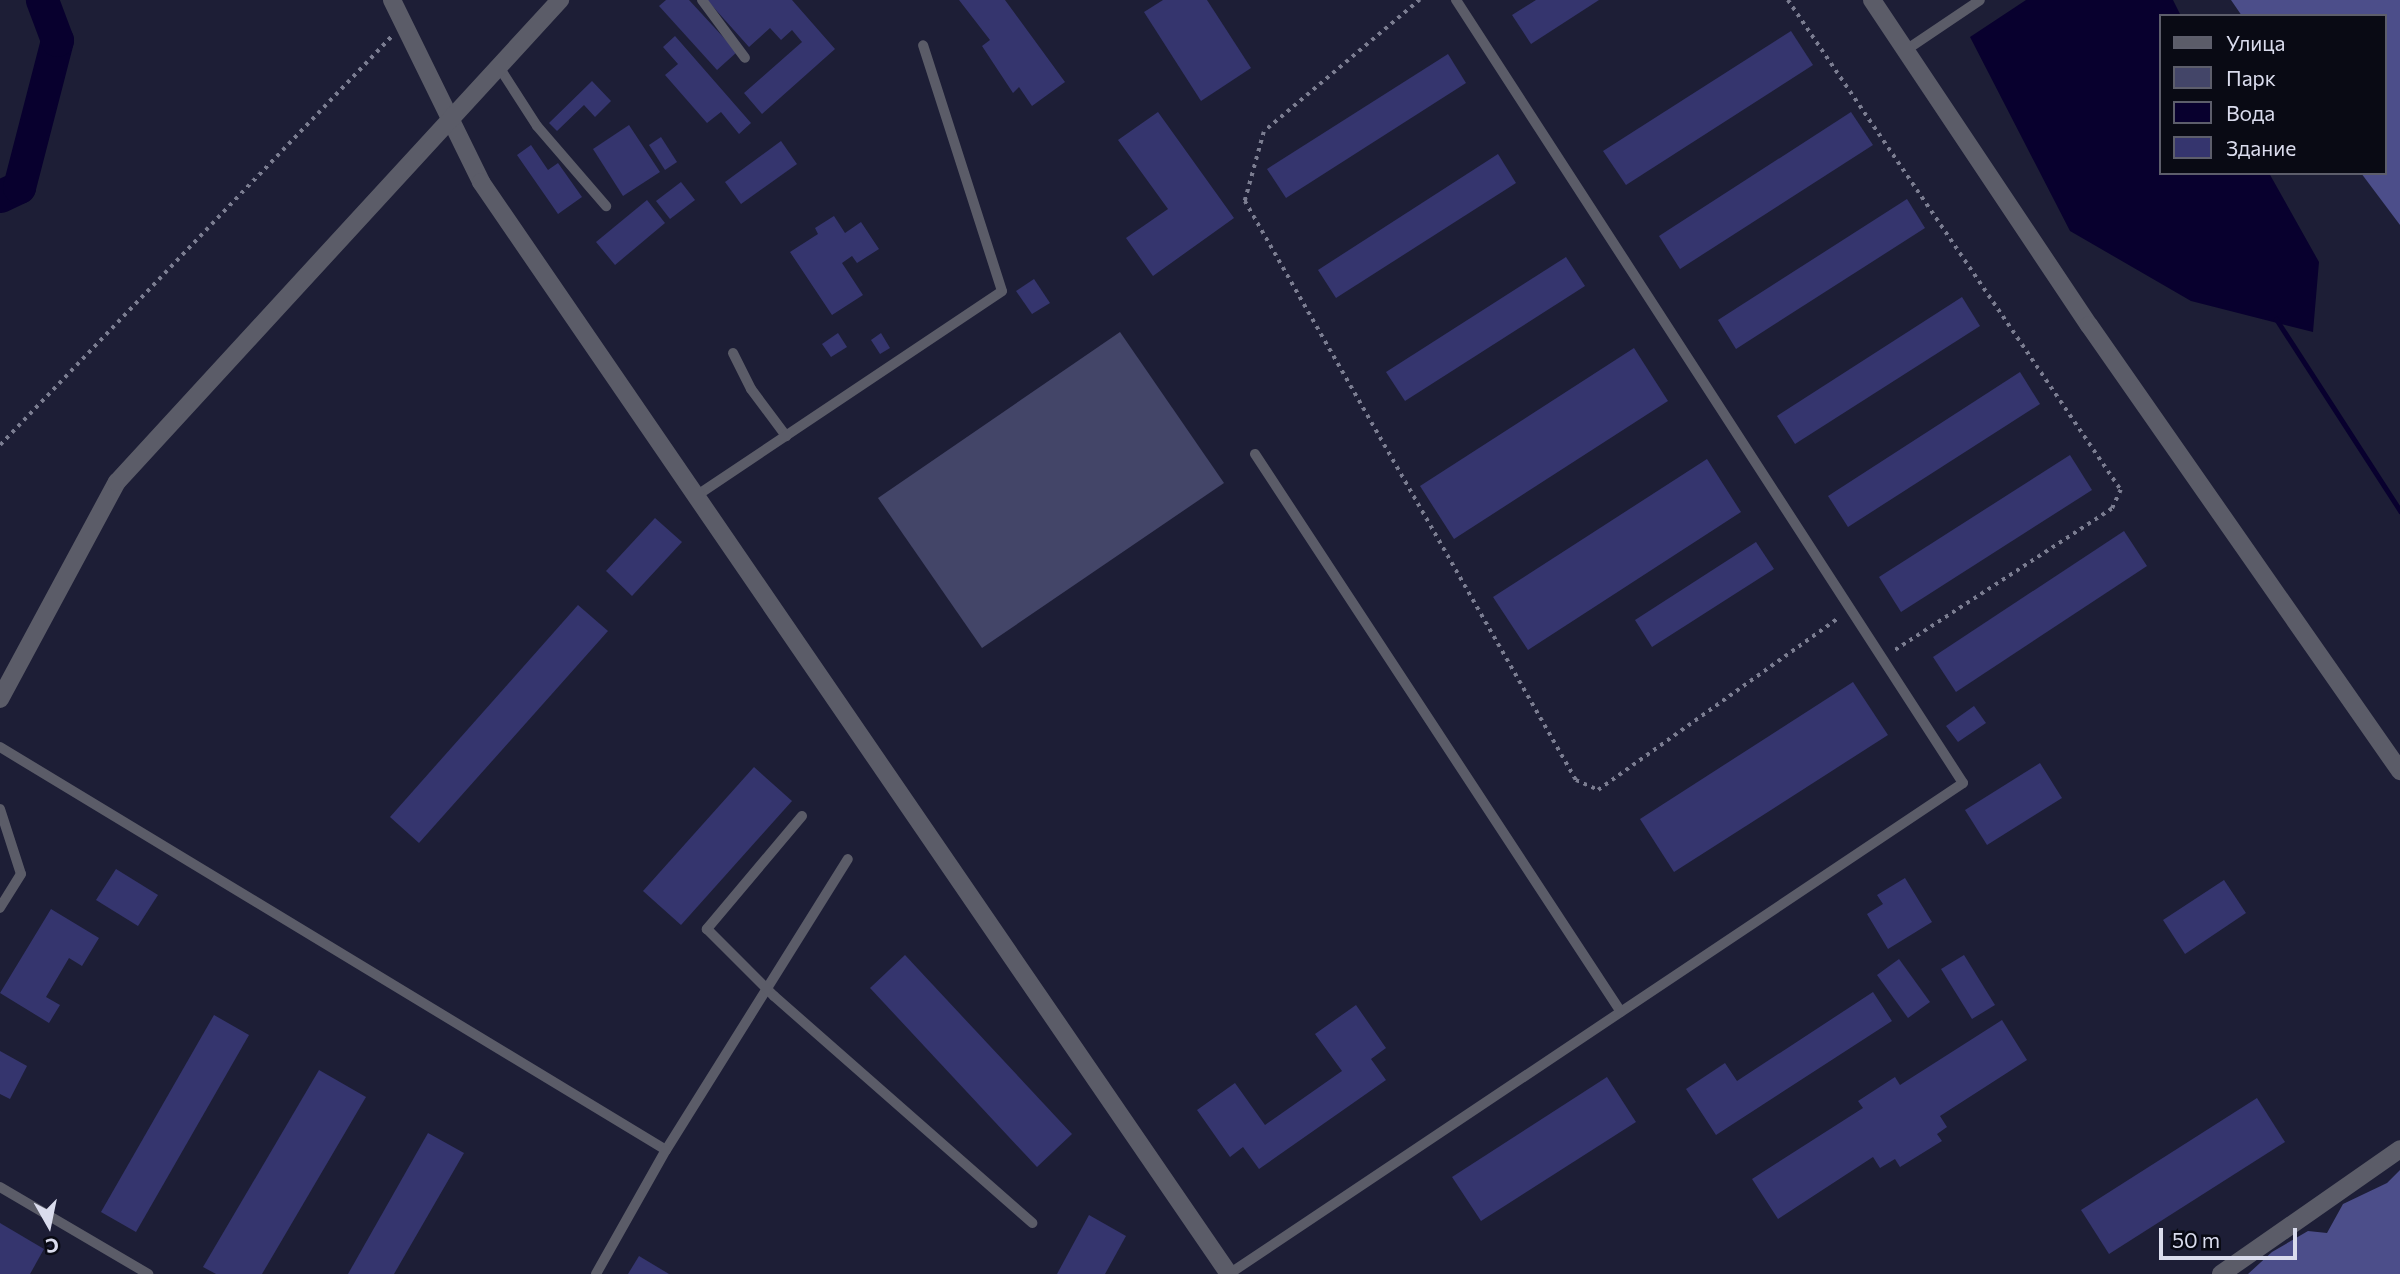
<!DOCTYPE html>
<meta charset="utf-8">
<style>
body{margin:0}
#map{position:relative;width:2400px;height:1274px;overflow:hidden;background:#1d1e36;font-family:Commissioner,sans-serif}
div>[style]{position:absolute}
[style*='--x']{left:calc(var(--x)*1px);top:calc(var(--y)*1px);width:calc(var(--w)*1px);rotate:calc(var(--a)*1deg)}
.green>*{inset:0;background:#434568}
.forest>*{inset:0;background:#4c4e8a}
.water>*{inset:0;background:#08002e}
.stream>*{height:5px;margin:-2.5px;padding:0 2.5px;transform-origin:2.5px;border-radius:2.5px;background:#08002e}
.river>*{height:33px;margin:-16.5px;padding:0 16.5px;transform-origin:16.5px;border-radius:16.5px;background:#08002e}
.building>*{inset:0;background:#35356e}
.path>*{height:3.5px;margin-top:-1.75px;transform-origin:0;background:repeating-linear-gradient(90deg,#7b7d91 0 3.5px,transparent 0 8.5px)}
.service>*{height:10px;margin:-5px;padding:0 5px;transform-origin:5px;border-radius:5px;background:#5b5c68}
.minor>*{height:18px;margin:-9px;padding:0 9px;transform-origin:9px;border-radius:9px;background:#5b5c68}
span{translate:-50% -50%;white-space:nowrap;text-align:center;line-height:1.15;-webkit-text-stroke:7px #090a14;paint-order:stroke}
.legend{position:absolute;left:2159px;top:14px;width:228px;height:161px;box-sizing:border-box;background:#090a14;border:2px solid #5d5e6b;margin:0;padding:9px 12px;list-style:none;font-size:21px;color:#dadced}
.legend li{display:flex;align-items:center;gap:14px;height:35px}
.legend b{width:35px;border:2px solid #5d5e6b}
.north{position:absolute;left:14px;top:1190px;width:70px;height:70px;-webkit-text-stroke:5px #090a14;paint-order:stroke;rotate:171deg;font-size:19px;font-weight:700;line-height:28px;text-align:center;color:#dadced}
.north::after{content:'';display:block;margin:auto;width:24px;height:32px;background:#dadced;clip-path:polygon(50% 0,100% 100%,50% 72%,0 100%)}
.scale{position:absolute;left:2159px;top:1228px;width:138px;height:32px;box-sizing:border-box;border:4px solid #dadced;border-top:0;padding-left:9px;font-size:21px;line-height:24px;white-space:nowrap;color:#dadced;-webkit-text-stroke:5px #090a14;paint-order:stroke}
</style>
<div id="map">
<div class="green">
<div style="clip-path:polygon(1120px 332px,1224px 483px,982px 648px,878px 498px)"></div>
</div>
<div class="forest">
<div style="clip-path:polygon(2231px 0,2400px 0,2400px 225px,2361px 173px,2384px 173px,2384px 16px,2242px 16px)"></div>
<div style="clip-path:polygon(2400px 1170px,2400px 1274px,2248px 1274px,2272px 1252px,2308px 1231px,2327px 1233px,2343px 1204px,2387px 1183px)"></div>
</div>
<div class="water">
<div style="clip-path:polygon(2026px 0,2173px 0,2181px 16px,2160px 16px,2160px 173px,2269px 173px,2319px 262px,2313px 332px,2191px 301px,2070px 231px,1970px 37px)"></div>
</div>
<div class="stream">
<div style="--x:2276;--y:319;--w:229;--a:57.1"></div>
</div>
<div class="river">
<div style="--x:0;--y:196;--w:21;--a:-25"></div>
<div style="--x:19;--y:187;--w:152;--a:-75.5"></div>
<div style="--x:57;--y:40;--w:43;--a:-110.6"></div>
</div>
<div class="building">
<div style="clip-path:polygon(666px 0,689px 0,737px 52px,717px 70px,659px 6px)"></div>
<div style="clip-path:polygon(707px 0,792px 0,835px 49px,762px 114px,744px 93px,802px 42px,792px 30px,781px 40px,770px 28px,749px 47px)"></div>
<div style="clip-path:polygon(959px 0,1005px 0,1065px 82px,1032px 106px,1019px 87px,1013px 93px,982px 46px,990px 40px)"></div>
<div style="clip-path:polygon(1163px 0,1207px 0,1251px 68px,1201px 101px,1144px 12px)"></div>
<div style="clip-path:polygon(1536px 0,1599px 0,1531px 44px,1512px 15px)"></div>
<div style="clip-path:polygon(1791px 31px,1813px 65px,1626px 185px,1603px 151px)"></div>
<div style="clip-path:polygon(675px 36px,751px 123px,739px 134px,721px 112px,707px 123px,665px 75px,678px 64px,663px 47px)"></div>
<div style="clip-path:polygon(1448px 54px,1466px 83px,1286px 198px,1267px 169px)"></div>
<div style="clip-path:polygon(592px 81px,611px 101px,595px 117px,584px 105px,557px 131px,549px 123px)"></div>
<div style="clip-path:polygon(1158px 112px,1234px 218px,1153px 276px,1126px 238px,1168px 209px,1118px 140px)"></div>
<div style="clip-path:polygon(1851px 112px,1873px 145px,1680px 269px,1659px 236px)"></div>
<div style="clip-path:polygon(629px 125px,660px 172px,623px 196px,593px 149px)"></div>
<div style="clip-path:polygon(661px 137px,677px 162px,665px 170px,649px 145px)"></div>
<div style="clip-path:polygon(781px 141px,797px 164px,741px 204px,725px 182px)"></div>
<div style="clip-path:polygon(531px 145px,548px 170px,558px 163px,582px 197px,558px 214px,517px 155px)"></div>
<div style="clip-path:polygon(1498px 154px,1516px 183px,1336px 298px,1318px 270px)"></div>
<div style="clip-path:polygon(681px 182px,695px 200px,670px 219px,656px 201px)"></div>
<div style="clip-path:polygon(1907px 199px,1925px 228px,1736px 349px,1718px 320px)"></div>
<div style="clip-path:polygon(647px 200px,665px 223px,615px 265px,596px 242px)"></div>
<div style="clip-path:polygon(834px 216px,845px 233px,861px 222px,879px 249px,857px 263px,852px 256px,842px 263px,863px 295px,832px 315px,790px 252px,818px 234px,815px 228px)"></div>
<div style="clip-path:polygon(1566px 257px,1585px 286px,1405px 401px,1386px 372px)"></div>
<div style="clip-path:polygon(1034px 279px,1050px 303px,1032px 314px,1016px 291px)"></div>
<div style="clip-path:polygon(1962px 297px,1980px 326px,1795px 444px,1777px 416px)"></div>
<div style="clip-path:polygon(838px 333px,847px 347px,831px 357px,822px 344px)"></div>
<div style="clip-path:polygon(881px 333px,890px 348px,880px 354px,871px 340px)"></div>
<div style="clip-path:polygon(1634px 348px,1668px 401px,1454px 539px,1420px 486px)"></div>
<div style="clip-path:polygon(2020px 372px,2040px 404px,1848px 527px,1828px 496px)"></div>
<div style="clip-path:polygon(2070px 455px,2092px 490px,1901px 612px,1879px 577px)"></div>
<div style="clip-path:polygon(1707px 459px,1741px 512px,1528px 650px,1493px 597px)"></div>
<div style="clip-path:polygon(655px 518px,682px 542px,632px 596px,606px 571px)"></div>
<div style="clip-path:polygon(2124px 531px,2147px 566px,1956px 692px,1933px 657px)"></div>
<div style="clip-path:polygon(1756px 542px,1774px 569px,1652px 647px,1635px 620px)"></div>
<div style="clip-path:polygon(578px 605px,608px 631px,419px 843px,390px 817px)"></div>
<div style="clip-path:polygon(1853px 682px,1888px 735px,1674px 872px,1640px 819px)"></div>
<div style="clip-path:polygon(1974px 706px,1986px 723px,1958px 742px,1946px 726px)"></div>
<div style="clip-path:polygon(2040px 763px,2062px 798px,1987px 845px,1965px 810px)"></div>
<div style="clip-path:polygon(754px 767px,792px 801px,681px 925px,643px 891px)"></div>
<div style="clip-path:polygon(116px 869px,158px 895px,138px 926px,96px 900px)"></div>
<div style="clip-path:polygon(1905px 878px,1932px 922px,1888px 949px,1867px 914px,1883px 904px,1877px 895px)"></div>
<div style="clip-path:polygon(2224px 880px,2246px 913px,2185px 954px,2163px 920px)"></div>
<div style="clip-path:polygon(51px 909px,99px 938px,82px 966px,69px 958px,46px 997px,60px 1005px,49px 1023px,0 993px)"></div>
<div style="clip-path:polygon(905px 955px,1072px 1134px,1037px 1167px,870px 988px)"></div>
<div style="clip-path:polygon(1964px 955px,1995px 1005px,1972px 1019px,1941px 969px)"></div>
<div style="clip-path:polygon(1899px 959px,1930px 1002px,1908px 1018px,1877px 975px)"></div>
<div style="clip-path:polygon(1873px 992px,1892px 1021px,1716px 1135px,1686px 1089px,1725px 1063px,1737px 1081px)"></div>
<div style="clip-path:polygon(1356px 1005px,1386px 1048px,1371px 1059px,1386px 1080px,1259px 1169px,1243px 1147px,1230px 1157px,1197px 1110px,1235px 1083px,1265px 1125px,1342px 1071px,1315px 1034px)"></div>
<div style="clip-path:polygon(214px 1015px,249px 1035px,136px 1232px,101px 1212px)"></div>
<div style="clip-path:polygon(2002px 1020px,2027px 1060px,1940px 1116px,1947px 1127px,1937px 1134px,1942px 1141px,1900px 1167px,1895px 1159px,1880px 1168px,1873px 1157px,1778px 1219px,1752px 1179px,1863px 1108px,1858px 1101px,1895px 1077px,1900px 1085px)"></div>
<div style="clip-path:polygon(0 1051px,27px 1066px,10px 1099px,0 1094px)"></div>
<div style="clip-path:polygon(319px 1070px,366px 1097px,262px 1274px,216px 1274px,203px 1267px)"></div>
<div style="clip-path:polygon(1607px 1077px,1636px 1122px,1481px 1221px,1452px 1177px)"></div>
<div style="clip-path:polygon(2257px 1098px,2285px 1142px,2109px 1254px,2081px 1210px)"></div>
<div style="clip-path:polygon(428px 1133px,464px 1153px,394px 1274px,348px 1274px)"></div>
<div style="clip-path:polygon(1089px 1215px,1126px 1236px,1105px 1274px,1057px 1274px)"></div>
<div style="clip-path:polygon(0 1223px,44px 1249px,30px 1274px,0 1274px)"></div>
<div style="clip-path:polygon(639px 1256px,669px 1274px,628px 1274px)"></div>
</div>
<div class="path">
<div style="--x:1420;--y:0;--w:204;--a:139.8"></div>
<div style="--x:1264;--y:132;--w:72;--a:105.4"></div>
<div style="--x:1245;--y:201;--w:667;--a:60.24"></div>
<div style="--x:1576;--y:780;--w:24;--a:24"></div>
<div style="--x:1598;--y:790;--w:297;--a:-35.6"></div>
<div style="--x:1788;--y:0;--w:592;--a:55.8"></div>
<div style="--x:2121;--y:490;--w:21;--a:115"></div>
<div style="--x:2112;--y:509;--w:262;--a:146.9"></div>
<div style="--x:0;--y:445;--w:565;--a:-46.22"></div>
</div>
<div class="service">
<div style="--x:702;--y:0;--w:72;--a:53.4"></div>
<div style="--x:1906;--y:50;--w:89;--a:-34"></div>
<div style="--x:499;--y:67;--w:70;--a:57.2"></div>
<div style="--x:537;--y:126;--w:106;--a:49.2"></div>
<div style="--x:733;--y:353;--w:40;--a:63.4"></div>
<div style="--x:751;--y:389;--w:59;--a:53.3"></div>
<div style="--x:1255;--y:454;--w:667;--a:56.74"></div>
<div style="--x:696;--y:496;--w:368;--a:-33.8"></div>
<div style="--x:1002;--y:291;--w:258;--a:-107.8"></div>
<div style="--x:0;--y:747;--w:778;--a:31.18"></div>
<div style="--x:666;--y:1150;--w:343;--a:-58"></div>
<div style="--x:0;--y:809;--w:68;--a:72.1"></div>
<div style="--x:21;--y:874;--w:40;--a:122"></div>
<div style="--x:802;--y:816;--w:148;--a:130.1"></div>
<div style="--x:707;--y:929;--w:95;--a:45"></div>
<div style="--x:774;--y:996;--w:344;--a:41.3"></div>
<div style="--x:0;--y:1187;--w:172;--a:30.4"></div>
<div style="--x:596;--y:1274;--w:142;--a:-60.6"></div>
<div style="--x:1229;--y:1274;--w:883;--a:-33.78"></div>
<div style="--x:1963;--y:783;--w:933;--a:-122.92"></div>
</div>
<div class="minor">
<div style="--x:392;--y:0;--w:203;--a:63.9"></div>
<div style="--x:481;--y:182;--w:1324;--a:55.59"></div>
<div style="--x:1872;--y:0;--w:391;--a:56.3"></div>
<div style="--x:2089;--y:325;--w:544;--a:55.11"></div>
<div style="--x:0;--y:699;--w:247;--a:-61.7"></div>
<div style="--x:117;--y:482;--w:655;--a:-47.41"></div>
<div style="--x:2221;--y:1274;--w:218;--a:-34.9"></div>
</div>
<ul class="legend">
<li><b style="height:9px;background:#5b5c68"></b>Улица</li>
<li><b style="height:19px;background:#434568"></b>Парк</li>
<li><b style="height:19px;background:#08002e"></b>Вода</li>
<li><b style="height:19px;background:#35356e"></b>Здание</li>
</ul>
<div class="north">С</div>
<div class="scale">50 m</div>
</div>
